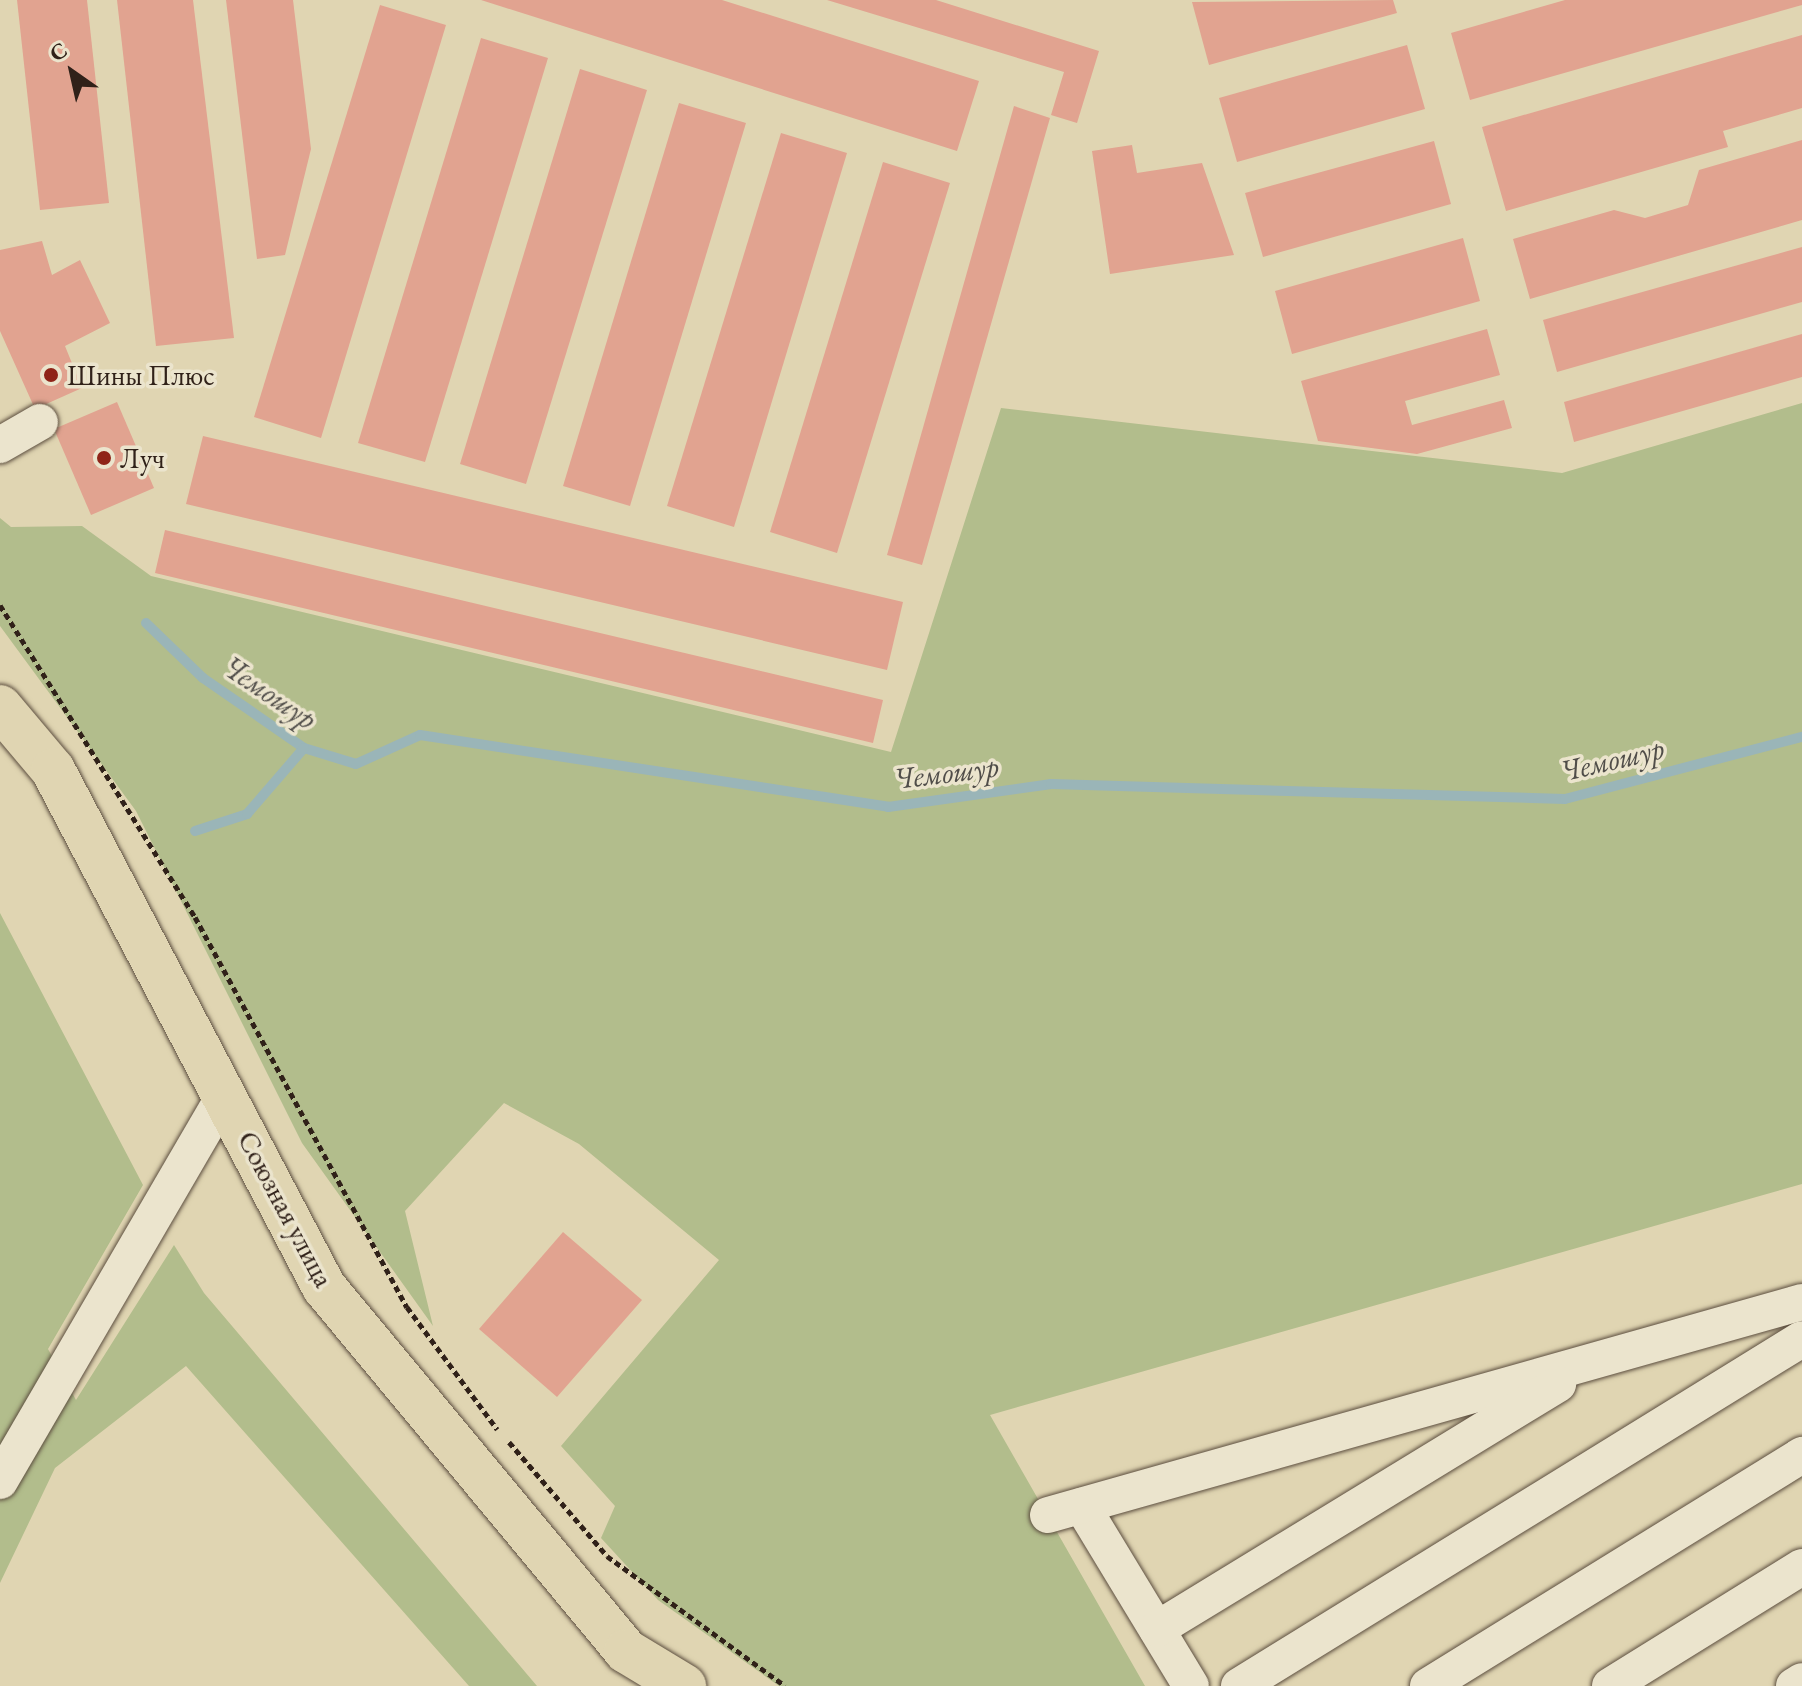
<!DOCTYPE html>
<meta charset="utf-8">
<style>
body{margin:0}
#map{position:relative;width:1802px;height:1686px;overflow:hidden;background:#e0d5b2;font-family:"EB Garamond",serif}
div>[style]{position:absolute}
[style*='--x']{left:calc(var(--x)*1px);top:calc(var(--y)*1px);width:calc(var(--w)*1px);rotate:calc(var(--a)*1deg)}
.green>*{inset:0;background:#b2bd8c}
.stream>*{height:10px;margin:-5px;padding:0 5px;transform-origin:5px;border-radius:5px;background:#9ab5b8}
.building>*{inset:0;background:#e1a390}
.path>*{height:5px;margin-top:-2.5px;transform-origin:0;background:repeating-linear-gradient(90deg,#302119 0 6px,transparent 0 10px)}
.roads{filter:drop-shadow(0 0 2px #5c4e3f) drop-shadow(0 0 2px #5c4e3f)}
.minor>*{height:36px;margin:-18px;padding:0 18px;transform-origin:18px;border-radius:18px;background:#ebe4cd}
.major>*{height:44px;margin:-22px;padding:0 22px;transform-origin:22px;border-radius:22px;background:#e0d5b2}
.dots>*{width:22px;height:22px;translate:-50% -50%;box-sizing:border-box;border:4px solid #ebe4cd;border-radius:50%}
span{translate:-50% -50%;white-space:nowrap;text-align:center;line-height:1.15;-webkit-text-stroke:7px #ebe4cd;paint-order:stroke}
.poi-label{font-size:28px;color:#302119}
.left{translate:0 -50%;text-align:left}
.street-label{font-size:28px;color:#302119}
.water-label{font-size:30px;color:#504d49;font-style:italic}
.north{position:absolute;left:32px;top:32px;width:80px;height:80px;-webkit-text-stroke:6px #ebe4cd;paint-order:stroke;rotate:326deg;font-size:22px;font-weight:700;line-height:32px;text-align:center;color:#302119}
.north::after{content:'';display:block;margin:auto;width:28px;height:36px;background:#302119;clip-path:polygon(50% 0,100% 100%,50% 72%,0 100%)}
</style>
<div id="map">
<div class="green">
<div style="clip-path:polygon(1802px 403px,1802px 1184px,990px 1415px,1145px 1686px,779px 1686px,658px 1600px,601px 1538px,615px 1506px,561px 1446px,719px 1260px,579px 1144px,504px 1103px,405px 1211px,433px 1326px,302px 1143px,136px 811px,0 626px,0 518px,11px 527px,82px 526px,151px 576px,891px 752px,1001px 408px,1562px 473px)"></div>
<div style="clip-path:polygon(0 913px,143px 1185px,48px 1349px,76px 1400px,174px 1245px,204px 1293px,537px 1686px,469px 1686px,186px 1366px,55px 1468px,0 1583px)"></div>
</div>
<div class="stream">
<div style="--x:146;--y:623;--w:79;--a:44"></div>
<div style="--x:203;--y:678;--w:123;--a:34.7"></div>
<div style="--x:304;--y:748;--w:54;--a:17.1"></div>
<div style="--x:356;--y:764;--w:70;--a:-24.4"></div>
<div style="--x:420;--y:735;--w:474;--a:8.7"></div>
<div style="--x:888;--y:807;--w:165;--a:-8"></div>
<div style="--x:1051;--y:784;--w:514;--a:1.67"></div>
<div style="--x:1565;--y:799;--w:245;--a:-14.7"></div>
<div style="--x:195;--y:831;--w:55;--a:-18.1"></div>
<div style="--x:247;--y:814;--w:87;--a:-49.2"></div>
</div>
<div class="building">
<div style="clip-path:polygon(17px 0,87px 0,109px 203px,40px 210px)"></div>
<div style="clip-path:polygon(117px 0,193px 0,234px 338px,156px 346px)"></div>
<div style="clip-path:polygon(226px 0,293px 0,311px 149px,285px 255px,257px 259px)"></div>
<div style="clip-path:polygon(481px 0,722px 0,979px 81px,957px 151px)"></div>
<div style="clip-path:polygon(827px 0,936px 0,1099px 51px,1077px 123px,1051px 115px,1064px 72px)"></div>
<div style="clip-path:polygon(1393px 0,1397px 13px,1209px 65px,1192px 2px)"></div>
<div style="clip-path:polygon(1565px 0,1802px 0,1802px 5px,1470px 100px,1451px 33px)"></div>
<div style="clip-path:polygon(380px 5px,446px 25px,321px 438px,254px 417px)"></div>
<div style="clip-path:polygon(1802px 35px,1802px 108px,1723px 131px,1728px 147px,1506px 211px,1482px 127px)"></div>
<div style="clip-path:polygon(481px 38px,548px 58px,425px 462px,358px 443px)"></div>
<div style="clip-path:polygon(1407px 45px,1425px 109px,1237px 162px,1219px 98px)"></div>
<div style="clip-path:polygon(580px 69px,647px 90px,526px 484px,460px 464px)"></div>
<div style="clip-path:polygon(679px 103px,746px 123px,630px 506px,563px 486px)"></div>
<div style="clip-path:polygon(1014px 106px,1050px 118px,922px 565px,887px 555px)"></div>
<div style="clip-path:polygon(781px 133px,847px 153px,734px 527px,667px 506px)"></div>
<div style="clip-path:polygon(1802px 140px,1802px 220px,1530px 299px,1513px 239px,1614px 210px,1645px 218px,1688px 205px,1699px 170px)"></div>
<div style="clip-path:polygon(1434px 141px,1451px 204px,1263px 257px,1245px 193px)"></div>
<div style="clip-path:polygon(1132px 145px,1137px 173px,1202px 163px,1234px 255px,1110px 274px,1092px 151px)"></div>
<div style="clip-path:polygon(883px 162px,950px 183px,837px 553px,770px 532px)"></div>
<div style="clip-path:polygon(1463px 238px,1480px 301px,1292px 354px,1275px 291px)"></div>
<div style="clip-path:polygon(42px 241px,52px 275px,80px 260px,110px 323px,65px 346px,82px 388px,35px 409px,0 331px,0 250px)"></div>
<div style="clip-path:polygon(1802px 247px,1802px 302px,1557px 372px,1543px 320px)"></div>
<div style="clip-path:polygon(1487px 329px,1500px 375px,1405px 401px,1412px 425px,1504px 400px,1512px 428px,1417px 454px,1318px 441px,1301px 381px)"></div>
<div style="clip-path:polygon(1802px 334px,1802px 377px,1574px 442px,1564px 402px)"></div>
<div style="clip-path:polygon(117px 402px,154px 488px,91px 515px,54px 429px)"></div>
<div style="clip-path:polygon(203px 436px,903px 602px,887px 670px,186px 504px)"></div>
<div style="clip-path:polygon(165px 530px,883px 700px,873px 743px,155px 573px)"></div>
<div style="clip-path:polygon(563px 1232px,642px 1300px,557px 1397px,479px 1329px)"></div>
</div>
<div class="path">
<div style="--x:0;--y:605;--w:368;--a:58"></div>
<div style="--x:195;--y:917;--w:444;--a:61.5"></div>
<div style="--x:407;--y:1307;--w:152;--a:53.6"></div>
<div style="--x:509;--y:1442;--w:150;--a:49.3"></div>
<div style="--x:607;--y:1556;--w:220;--a:36.1"></div>
</div>
<div class="roads">
<div class="minor">
<div style="--x:0;--y:445;--w:46;--a:-29.9"></div>
<div style="--x:0;--y:1481;--w:448;--a:-59.8"></div>
<div style="--x:1082;--y:1506;--w:210;--a:58.8"></div>
<div style="--x:1048;--y:1515;--w:784;--a:-15.77"></div>
<div style="--x:1157;--y:1629;--w:470;--a:-31.4"></div>
<div style="--x:1239;--y:1686;--w:661;--a:-31.65"></div>
<div style="--x:1428;--y:1686;--w:440;--a:-31.7"></div>
<div style="--x:1610;--y:1686;--w:226;--a:-31.8"></div>
<div style="--x:1794;--y:1686;--w:9;--a:-32"></div>
</div>
<div class="major">
<div style="--x:0;--y:707;--w:82;--a:49.9"></div>
<div style="--x:53;--y:770;--w:584;--a:62.34"></div>
<div style="--x:324;--y:1287;--w:473;--a:50.3"></div>
<div style="--x:626;--y:1651;--w:68;--a:31.1"></div>
</div>
</div>
<div class="dots">
<div style="left:51px;top:375px;background:#8f2418"></div>
<div style="left:104px;top:458px;background:#8f2418"></div>
</div>
<div class="poi-label">
<span class="left" style="left:67px;top:375px">Шины Плюс</span>
<span class="left" style="left:120px;top:458px">Луч</span>
</div>
<div class="street-label">
<span style="left:286px;top:1209px;rotate:62deg">Союзная улица</span>
</div>
<div class="water-label">
<span style="left:269px;top:693px;rotate:34deg">Чемошур</span>
<span style="left:1612px;top:760px;rotate:-13deg">Чемошур</span>
<span style="left:946px;top:773px;rotate:-7deg">Чемошур</span>
</div>
<div class="north">С</div>
</div>
